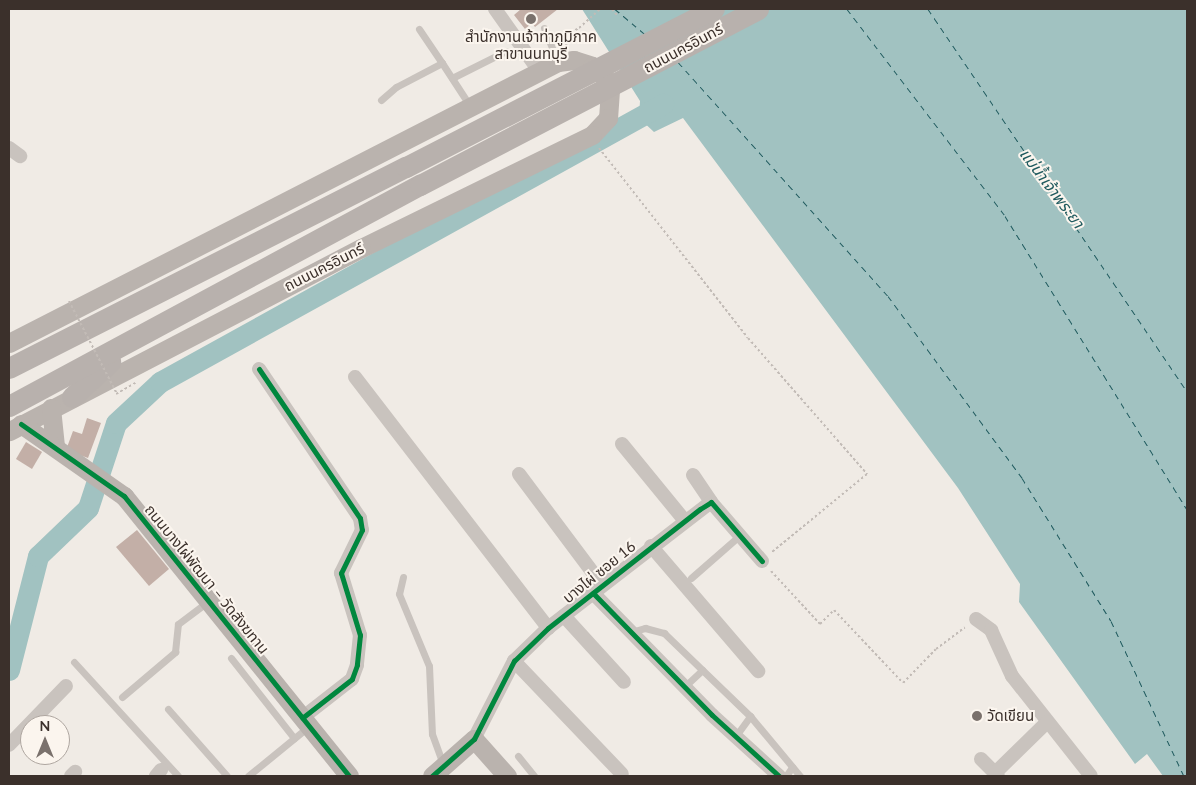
<!DOCTYPE html>
<meta charset="utf-8">
<style>
body{margin:0}
#map{position:relative;width:1196px;height:785px;overflow:hidden;background:#f0ebe5;font-family:Lato,"Noto Sans Thai",sans-serif}
div>[style]{position:absolute}
[style*='--x']{left:calc(var(--x)*1px);top:calc(var(--y)*1px);width:calc(var(--w)*1px);rotate:calc(var(--a)*1deg)}
.water>*{inset:0;background:#a1c2c1}
.river>*{height:21px;margin:-10.5px;padding:0 10.5px;transform-origin:10.5px;border-radius:10.5px;background:#a1c2c1}
.ferry>*{height:1px;margin-top:-0.5px;transform-origin:0;background:repeating-linear-gradient(90deg,#1f5a5e 0 6px,transparent 0 11px)}
.building>*{inset:0;background:#c3afa7}
.path>*{height:2px;margin-top:-1px;transform-origin:0;background:repeating-linear-gradient(90deg,#c2bbb6 0 2.5px,transparent 0 5px)}
.lane>*{height:7px;margin:-3.5px;padding:0 3.5px;transform-origin:3.5px;border-radius:3.5px;background:#c9c3be}
.street>*{height:14px;margin:-7px;padding:0 7px;transform-origin:7px;border-radius:7px;background:#c9c3be}
.secondary>*{height:19px;margin:-9.5px;padding:0 9.5px;transform-origin:9.5px;border-radius:9.5px;background:#bab3ae}
.primary>*{height:21px;margin:-10.5px;padding:0 10.5px;transform-origin:10.5px;border-radius:10.5px;background:#b8b1ad}
.path-bridge>*{height:2px;margin-top:-1px;transform-origin:0;background:repeating-linear-gradient(90deg,#c2bbb6 0 2.5px,transparent 0 5px)}
.primary-bridge>*{height:21px;margin:-10.5px;padding:0 10.5px;transform-origin:10.5px;border-radius:10.5px;background:#b8b1ad}
.cycleway>*{height:5px;margin:-2.5px;padding:0 2.5px;transform-origin:2.5px;border-radius:2.5px;background:#00873e}
.dots>*{width:14px;height:14px;translate:-50% -50%;box-sizing:border-box;border:2px solid #fbf5ee;border-radius:50%}
span{translate:-50% -50%;white-space:nowrap;text-align:center;line-height:1.15;-webkit-text-stroke:4px #fbf5ee;paint-order:stroke}
.poi-label{font-size:15px;color:#3b302b}
.left{translate:0 -50%;text-align:left}
.street-label{font-size:15px;color:#3b302b}
.water-label{font-size:16px;color:#1f5a5e;font-style:italic}
.frame{position:absolute;inset:0;border:10px solid #3b302b;pointer-events:none}
.north{position:absolute;left:20px;top:715px;width:50px;height:50px;box-sizing:border-box;background:#fbf5ee;border:1px solid #aea6a0;border-radius:50%;rotate:0deg;font-size:14px;font-weight:700;line-height:20px;text-align:center;color:#3b302b}
.north::after{content:'';display:block;margin:auto;width:18px;height:22px;background:#7a716c;clip-path:polygon(50% 0,100% 100%,50% 72%,0 100%)}
</style>
<div id="map">
<div class="water">
<div style="clip-path:polygon(582px 9px,1187px 9px,1187px 776px,1163px 776px,1147px 754px,1135px 764px,1019px 602px,1020px 584px,958px 488px,683px 118px,654px 132px,639px 118px,640px 101px)"></div>
</div>
<div class="river">
<div style="--x:9;--y:670;--w:118;--a:-75.7"></div>
<div style="--x:38;--y:556;--w:69;--a:-43.8"></div>
<div style="--x:88;--y:508;--w:89;--a:-71.8"></div>
<div style="--x:116;--y:423;--w:60;--a:-43"></div>
<div style="--x:160;--y:382;--w:575;--a:-28.93"></div>
</div>
<div class="ferry">
<div style="--x:615;--y:9;--w:39;--a:40"></div>
<div style="--x:847;--y:9;--w:260;--a:52.6"></div>
<div style="--x:1005;--y:216;--w:346;--a:58.2"></div>
<div style="--x:928;--y:9;--w:462;--a:55.9"></div>
<div style="--x:678;--y:62;--w:314;--a:48.1"></div>
<div style="--x:888;--y:296;--w:226;--a:53.6"></div>
<div style="--x:1022;--y:478;--w:168;--a:58.1"></div>
<div style="--x:1111;--y:621;--w:171;--a:64.8"></div>
</div>
<div class="building">
<div style="clip-path:polygon(521px 9px,558px 9px,535px 27px,532px 23px,525px 29px,514px 15px)"></div>
<div style="clip-path:polygon(87px 418px,101px 423px,88px 458px,66px 450px,73px 431px,82px 434px)"></div>
<div style="clip-path:polygon(26px 442px,42px 452px,32px 469px,16px 459px)"></div>
<div style="clip-path:polygon(137px 530px,169px 569px,149px 586px,116px 547px)"></div>
</div>
<div class="path">
<div style="--x:612;--y:9;--w:8;--a:50"></div>
<div style="--x:567;--y:46;--w:10;--a:-119"></div>
<div style="--x:562;--y:37;--w:19;--a:-28"></div>
<div style="--x:579;--y:28;--w:28;--a:-42"></div>
<div style="--x:599;--y:148;--w:241;--a:51.9"></div>
<div style="--x:748;--y:338;--w:181;--a:48.8"></div>
<div style="--x:867;--y:474;--w:123;--a:140.6"></div>
<div style="--x:116;--y:394;--w:24;--a:-30"></div>
<div style="--x:771;--y:571;--w:72;--a:47.2"></div>
<div style="--x:820;--y:624;--w:20;--a:-45"></div>
<div style="--x:834;--y:610;--w:100;--a:46.6"></div>
<div style="--x:903;--y:683;--w:47;--a:-45.9"></div>
<div style="--x:936;--y:649;--w:36;--a:-37"></div>
</div>
<div class="lane">
<div style="--x:544;--y:28;--w:37;--a:68"></div>
<div style="--x:419;--y:29;--w:41;--a:55.9"></div>
<div style="--x:452;--y:78;--w:60;--a:-26.6"></div>
<div style="--x:381;--y:100;--w:20;--a:-41"></div>
<div style="--x:396;--y:87;--w:52;--a:-27.6"></div>
<div style="--x:442;--y:63;--w:51;--a:56.9"></div>
<div style="--x:403;--y:577;--w:17;--a:103"></div>
<div style="--x:399;--y:594;--w:78;--a:67.4"></div>
<div style="--x:429;--y:666;--w:68;--a:87.5"></div>
<div style="--x:432;--y:734;--w:33;--a:70"></div>
<div style="--x:691;--y:578;--w:64;--a:-41.2"></div>
<div style="--x:631;--y:632;--w:15;--a:-16"></div>
<div style="--x:645;--y:628;--w:20;--a:15"></div>
<div style="--x:664;--y:633;--w:120;--a:44"></div>
<div style="--x:750;--y:716;--w:78;--a:50.2"></div>
<div style="--x:231;--y:658;--w:102;--a:51.8"></div>
<div style="--x:74;--y:662;--w:154;--a:47.6"></div>
<div style="--x:684;--y:687;--w:25;--a:-43"></div>
<div style="--x:122;--y:697;--w:70;--a:-40.3"></div>
<div style="--x:175;--y:652;--w:28;--a:-84"></div>
<div style="--x:178;--y:624;--w:36;--a:-37"></div>
<div style="--x:168;--y:709;--w:89;--a:48.6"></div>
<div style="--x:735;--y:737;--w:26;--a:-54"></div>
<div style="--x:518;--y:756;--w:26;--a:51"></div>
<div style="--x:248;--y:776;--w:77;--a:-39.2"></div>
<div style="--x:786;--y:776;--w:11;--a:-56"></div>
</div>
<div class="street">
<div style="--x:495;--y:9;--w:76;--a:54.6"></div>
<div style="--x:9;--y:148;--w:14;--a:36"></div>
<div style="--x:259;--y:369;--w:180;--a:55.9"></div>
<div style="--x:360;--y:518;--w:12;--a:81"></div>
<div style="--x:362;--y:530;--w:48;--a:116"></div>
<div style="--x:341;--y:573;--w:65;--a:73"></div>
<div style="--x:360;--y:635;--w:30;--a:96"></div>
<div style="--x:357;--y:665;--w:15;--a:110"></div>
<div style="--x:352;--y:679;--w:63;--a:142"></div>
<div style="--x:355;--y:377;--w:317;--a:52.4"></div>
<div style="--x:622;--y:444;--w:99;--a:50.7"></div>
<div style="--x:519;--y:474;--w:139;--a:53.2"></div>
<div style="--x:693;--y:475;--w:32;--a:56"></div>
<div style="--x:651;--y:546;--w:165;--a:49.4"></div>
<div style="--x:593;--y:593;--w:170;--a:45.7"></div>
<div style="--x:712;--y:715;--w:91;--a:42.3"></div>
<div style="--x:564;--y:616;--w:89;--a:47.7"></div>
<div style="--x:976;--y:619;--w:19;--a:36"></div>
<div style="--x:991;--y:630;--w:51;--a:65.5"></div>
<div style="--x:1012;--y:676;--w:127;--a:51.7"></div>
<div style="--x:514;--y:661;--w:156;--a:46.3"></div>
<div style="--x:474;--y:739;--w:88;--a:-62.9"></div>
<div style="--x:514;--y:661;--w:47;--a:-44.1"></div>
<div style="--x:548;--y:628;--w:206;--a:-37.7"></div>
<div style="--x:711;--y:502;--w:78;--a:49.2"></div>
<div style="--x:9;--y:745;--w:82;--a:-46"></div>
<div style="--x:981;--y:759;--w:24;--a:45"></div>
<div style="--x:995;--y:773;--w:73;--a:-44.4"></div>
<div style="--x:71;--y:776;--w:6;--a:-45"></div>
<div style="--x:156;--y:776;--w:8;--a:-50"></div>
</div>
<div class="secondary">
<div style="--x:9;--y:343;--w:617;--a:-27.11"></div>
<div style="--x:558;--y:62;--w:16;--a:-7"></div>
<div style="--x:574;--y:60;--w:19;--a:18"></div>
<div style="--x:592;--y:66;--w:16;--a:40"></div>
<div style="--x:604;--y:76;--w:15;--a:67"></div>
<div style="--x:610;--y:90;--w:28;--a:94"></div>
<div style="--x:608;--y:118;--w:23;--a:133"></div>
<div style="--x:592;--y:135;--w:257;--a:153.9"></div>
<div style="--x:361;--y:248;--w:397;--a:152.5"></div>
<div style="--x:51;--y:408;--w:39;--a:84"></div>
<div style="--x:21;--y:424;--w:126;--a:35"></div>
<div style="--x:124;--y:496;--w:359;--a:51.2"></div>
<div style="--x:432;--y:776;--w:56;--a:-41.4"></div>
<div style="--x:474;--y:739;--w:50;--a:48.3"></div>
</div>
<div class="primary">
<div style="--x:9;--y:368;--w:445;--a:-26.9"></div>
<div style="--x:72;--y:397;--w:52;--a:-42.6"></div>
<div style="--x:9;--y:406;--w:467;--a:-28.3"></div>
</div>
<div class="path-bridge">
<div style="--x:69;--y:301;--w:105;--a:62.7"></div>
</div>
<div class="primary-bridge">
<div style="--x:406;--y:167;--w:346;--a:-27.2"></div>
<div style="--x:420;--y:185;--w:381;--a:-27.5"></div>
</div>
<div class="cycleway">
<div style="--x:259;--y:369;--w:180;--a:55.9"></div>
<div style="--x:360;--y:518;--w:12;--a:81"></div>
<div style="--x:362;--y:530;--w:48;--a:116"></div>
<div style="--x:341;--y:573;--w:65;--a:73"></div>
<div style="--x:360;--y:635;--w:30;--a:96"></div>
<div style="--x:357;--y:665;--w:15;--a:110"></div>
<div style="--x:352;--y:679;--w:63;--a:142"></div>
<div style="--x:21;--y:424;--w:126;--a:35"></div>
<div style="--x:124;--y:496;--w:359;--a:51.2"></div>
<div style="--x:593;--y:593;--w:170;--a:45.7"></div>
<div style="--x:712;--y:715;--w:91;--a:42.3"></div>
<div style="--x:432;--y:776;--w:56;--a:-41.4"></div>
<div style="--x:474;--y:739;--w:88;--a:-62.9"></div>
<div style="--x:514;--y:661;--w:47;--a:-44.1"></div>
<div style="--x:548;--y:628;--w:193;--a:-38.1"></div>
<div style="--x:700;--y:509;--w:13;--a:-32"></div>
<div style="--x:711;--y:502;--w:78;--a:49.2"></div>
</div>
<div class="dots">
<div style="left:531px;top:19px;background:#7a716c"></div>
<div style="left:977px;top:716px;background:#7a716c"></div>
</div>
<div class="poi-label">
<span style="left:531px;top:45px">สำนักงานเจ้าท่าภูมิภาค<br>สาขานนทบุรี</span>
<span class="left" style="left:987px;top:716px">วัดเขียน</span>
</div>
<div class="street-label">
<span style="left:683px;top:48px;rotate:-28deg">ถนนนครอินทร์</span>
<span style="left:324px;top:267px;rotate:-27deg">ถนนนครอินทร์</span>
<span style="left:599px;top:572px;rotate:-39deg">บางไผ่ ซอย 16</span>
<span style="left:207px;top:579px;rotate:51deg">ถนนบางไผ่พัฒนา – วัดสังฆทาน</span>
</div>
<div class="water-label">
<span style="left:1052px;top:188px;rotate:53deg">แม่น้ำเจ้าพระยา</span>
</div>
<div class="frame"></div>
<div class="north">N</div>
</div>
